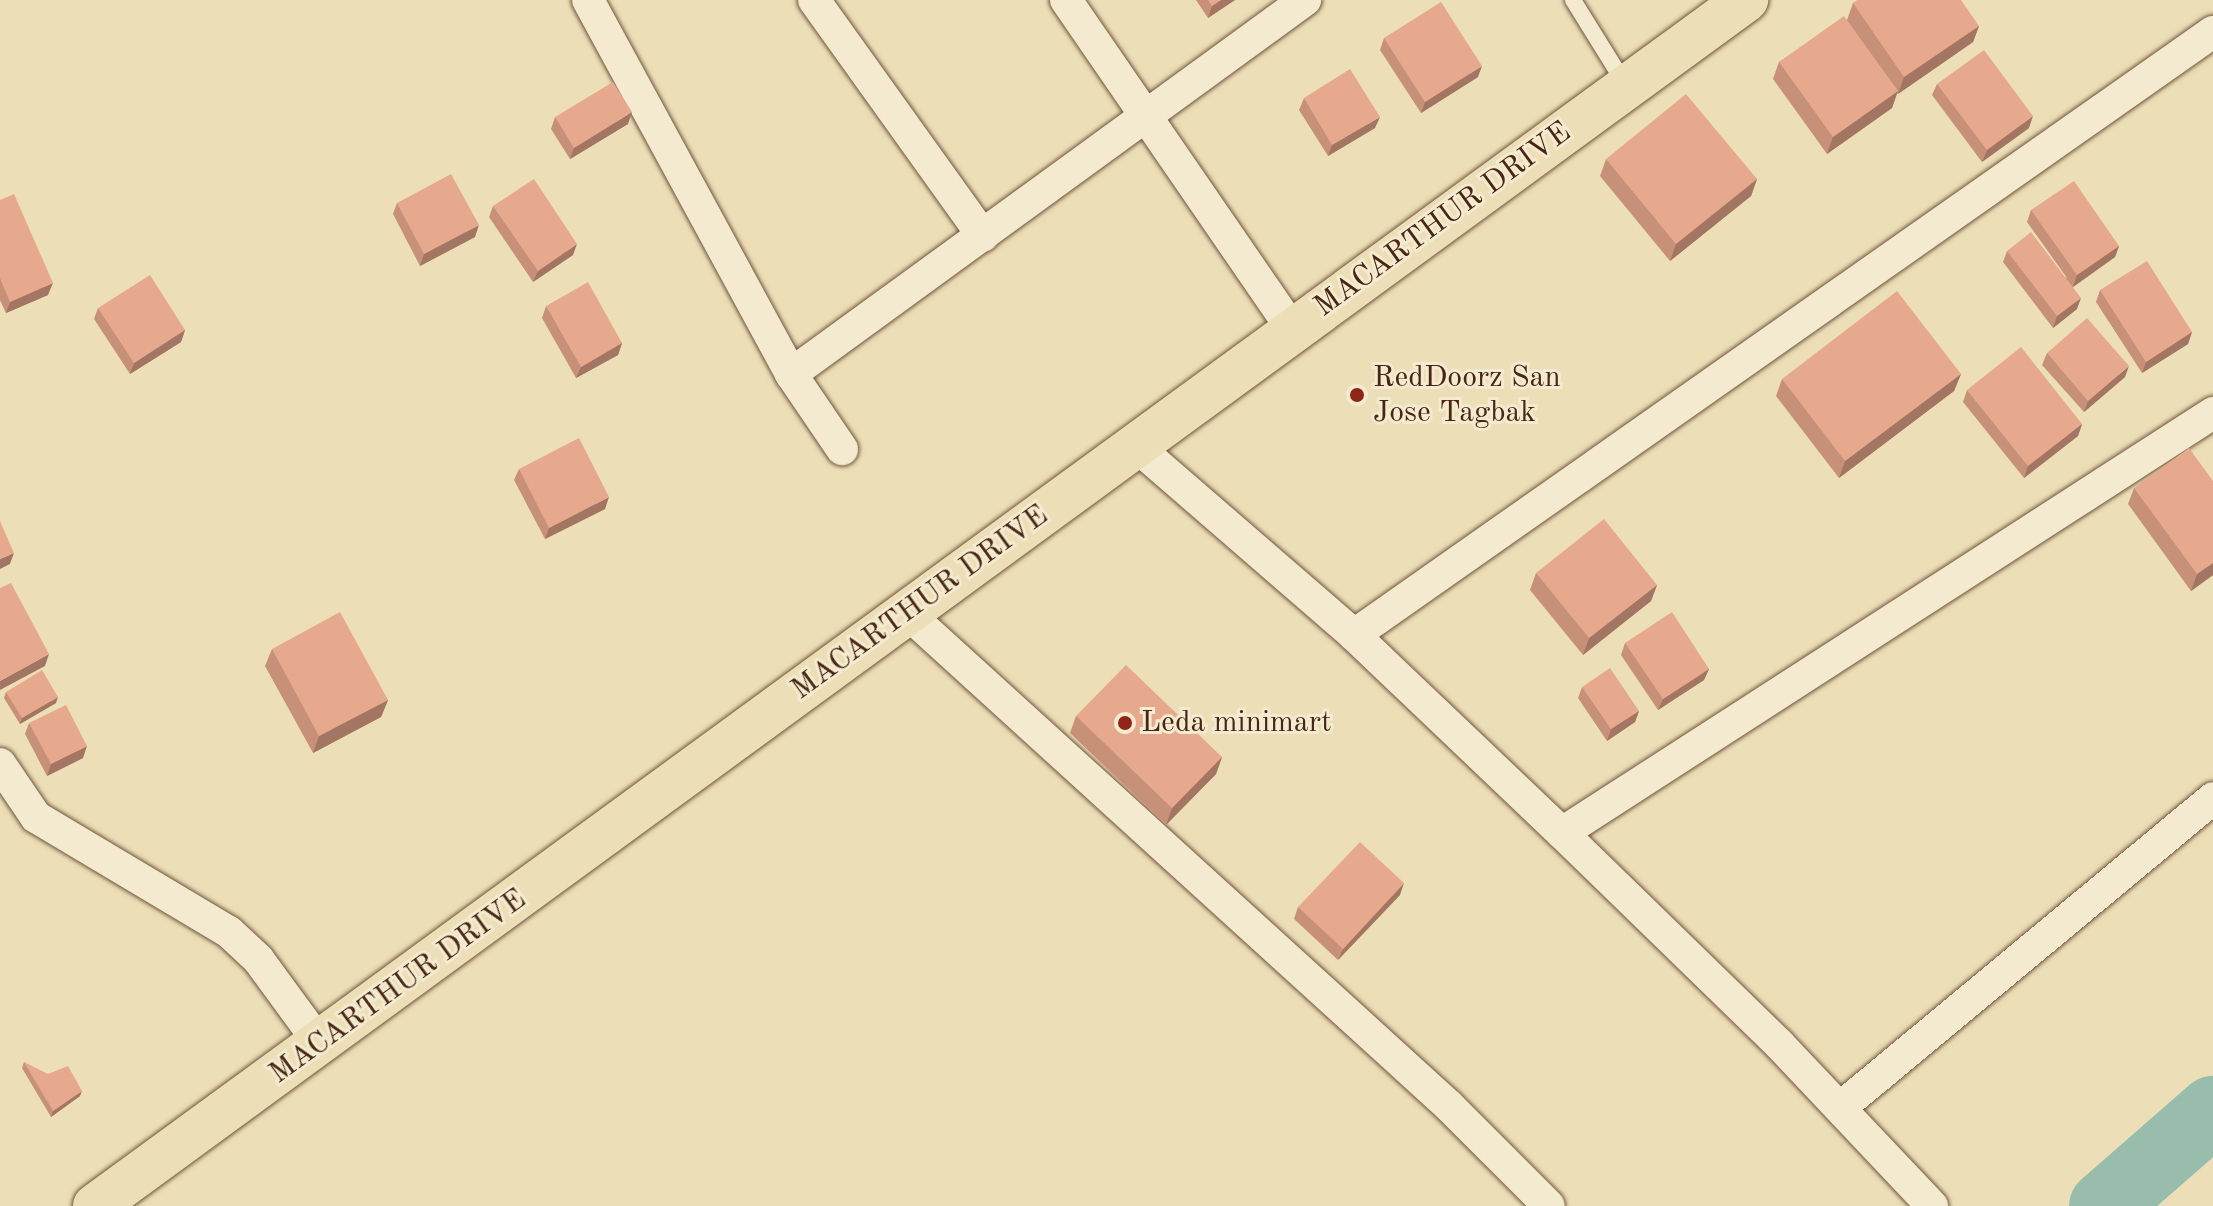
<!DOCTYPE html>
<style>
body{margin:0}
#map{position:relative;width:2213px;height:1206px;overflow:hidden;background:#ecdfb7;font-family:"Old Standard TT",serif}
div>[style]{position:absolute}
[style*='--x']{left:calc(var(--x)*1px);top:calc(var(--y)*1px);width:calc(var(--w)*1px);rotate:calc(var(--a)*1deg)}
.river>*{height:70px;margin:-35px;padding:0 35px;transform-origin:35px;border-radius:35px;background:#99bdad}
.roads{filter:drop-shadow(0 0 2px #71543c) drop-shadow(0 0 2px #71543c)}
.lane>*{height:16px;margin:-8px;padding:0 8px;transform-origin:8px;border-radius:8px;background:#f3ead0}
.street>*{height:32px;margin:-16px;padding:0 16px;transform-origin:16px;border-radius:16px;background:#f3ead0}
.primary>*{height:44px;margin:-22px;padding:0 22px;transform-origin:22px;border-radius:22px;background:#ecdfb7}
.wall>*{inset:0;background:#c79179}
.shaded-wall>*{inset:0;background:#a27663}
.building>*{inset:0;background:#e7a98d}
.dots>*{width:22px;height:22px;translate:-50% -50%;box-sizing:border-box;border:4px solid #f3ead0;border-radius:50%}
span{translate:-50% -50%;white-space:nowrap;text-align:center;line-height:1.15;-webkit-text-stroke:6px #f3ead0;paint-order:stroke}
.street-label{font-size:30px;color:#482613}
.poi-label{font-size:30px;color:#482613}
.left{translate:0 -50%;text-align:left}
</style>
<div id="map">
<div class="river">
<div style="--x:2104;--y:1206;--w:145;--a:-41.1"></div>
</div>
<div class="roads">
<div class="lane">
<div style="--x:1573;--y:0;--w:102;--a:58.2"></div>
</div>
<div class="street">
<div style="--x:588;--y:0;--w:426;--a:61.5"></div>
<div style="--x:791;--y:374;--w:91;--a:55.8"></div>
<div style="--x:814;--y:0;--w:290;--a:54.4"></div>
<div style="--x:1066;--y:0;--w:399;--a:55.5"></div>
<div style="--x:791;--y:374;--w:636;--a:-36.04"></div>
<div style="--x:1136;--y:446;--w:289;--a:40.9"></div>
<div style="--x:1354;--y:635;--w:287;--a:43.6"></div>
<div style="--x:1562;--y:833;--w:303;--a:44.2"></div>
<div style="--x:1779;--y:1044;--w:223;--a:46.6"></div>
<div style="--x:906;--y:612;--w:734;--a:42.29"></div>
<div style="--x:1449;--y:1106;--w:141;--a:45"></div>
<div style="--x:1354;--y:635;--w:1050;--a:-35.07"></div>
<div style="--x:0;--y:764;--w:64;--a:55.8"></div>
<div style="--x:36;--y:817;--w:225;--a:30.8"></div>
<div style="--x:229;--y:932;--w:40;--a:43"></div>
<div style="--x:258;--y:959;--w:107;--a:53.8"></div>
<div style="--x:1562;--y:833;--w:775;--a:-32.83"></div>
<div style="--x:1840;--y:1108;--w:485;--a:-39.7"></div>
</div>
<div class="primary">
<div style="--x:95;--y:1206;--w:2045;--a:-36.15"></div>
</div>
</div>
<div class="wall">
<div style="clip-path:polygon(1196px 0,1235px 0,1208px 18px)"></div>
<div style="clip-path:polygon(1853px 3px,1979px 26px,1973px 42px,1898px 94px,1897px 93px,1892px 108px,1827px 154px,1773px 79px,1779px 62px,1847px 20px)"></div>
<div style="clip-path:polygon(1384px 38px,1478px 77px,1421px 113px,1380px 50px)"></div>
<div style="clip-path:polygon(1937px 84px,2029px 128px,1982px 162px,1932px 95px)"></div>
<div style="clip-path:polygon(1304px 98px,1375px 128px,1328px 156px,1299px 110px)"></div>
<div style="clip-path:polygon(555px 117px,628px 124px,570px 159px,551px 129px)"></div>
<div style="clip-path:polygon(1606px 159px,1757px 179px,1751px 196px,1670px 261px,1600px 176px)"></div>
<div style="clip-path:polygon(0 200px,48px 295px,6px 313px,0 300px)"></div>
<div style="clip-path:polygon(397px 203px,475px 237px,420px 266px,393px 214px)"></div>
<div style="clip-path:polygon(493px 206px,573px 255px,533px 282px,489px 217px)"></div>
<div style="clip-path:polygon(2031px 210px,2119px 246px,2115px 257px,2073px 287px,2077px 309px,2053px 328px,2003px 262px,2007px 251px,2067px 278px,2027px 222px)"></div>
<div style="clip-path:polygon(2100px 290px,2192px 332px,2188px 344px,2142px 373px,2096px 302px)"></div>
<div style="clip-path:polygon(546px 306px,622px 343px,618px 355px,576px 378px,542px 318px)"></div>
<div style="clip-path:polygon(98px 308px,185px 330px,181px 342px,130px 374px,94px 319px)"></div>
<div style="clip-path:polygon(2047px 353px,2125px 377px,2084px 412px,2042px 365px)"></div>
<div style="clip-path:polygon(1961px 374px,1954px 391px,1839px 478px,1776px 396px,1782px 379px)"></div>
<div style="clip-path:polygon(1967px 390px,2082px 424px,2078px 436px,2024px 478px,1963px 402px)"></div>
<div style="clip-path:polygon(519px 469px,605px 509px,545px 539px,514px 480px)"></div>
<div style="clip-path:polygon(2213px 481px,2213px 575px,2191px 591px,2128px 504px,2134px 488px)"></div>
<div style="clip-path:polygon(1536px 573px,1657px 585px,1651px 601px,1583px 655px,1530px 590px)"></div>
<div style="clip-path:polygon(1625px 643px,1709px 669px,1704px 680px,1658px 710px,1621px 655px)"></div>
<div style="clip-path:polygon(272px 649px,388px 700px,381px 717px,313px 753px,265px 666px)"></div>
<div style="clip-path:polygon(1582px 687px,1639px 711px,1635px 722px,1607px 741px,1578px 698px)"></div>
<div style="clip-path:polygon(6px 692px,56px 703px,20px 724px,4px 698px)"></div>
<div style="clip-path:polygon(1076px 716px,1222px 757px,1216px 774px,1166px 825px,1070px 733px)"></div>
<div style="clip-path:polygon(29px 723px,83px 758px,47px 776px,25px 734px)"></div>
<div style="clip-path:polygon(1400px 895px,1338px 960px,1294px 919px,1298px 907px)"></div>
<div style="clip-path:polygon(24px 1062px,80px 1096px,51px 1117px,22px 1068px)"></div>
</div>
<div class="shaded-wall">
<div style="clip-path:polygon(1221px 0,1235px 0,1208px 18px,1212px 6px)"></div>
<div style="clip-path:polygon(1979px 26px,1973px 42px,1898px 94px,1904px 77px)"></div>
<div style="clip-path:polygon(1482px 66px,1478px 77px,1421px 113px,1425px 102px)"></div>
<div style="clip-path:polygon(1898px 91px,1892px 108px,1827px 154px,1833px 137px)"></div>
<div style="clip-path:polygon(632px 112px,628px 124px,570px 159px,574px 148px)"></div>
<div style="clip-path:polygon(2033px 116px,2029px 128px,1982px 162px,1987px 150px)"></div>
<div style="clip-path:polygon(1380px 117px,1375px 128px,1328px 156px,1332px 145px)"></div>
<div style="clip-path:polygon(1757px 179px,1751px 196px,1670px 261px,1676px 244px)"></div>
<div style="clip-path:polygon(479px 225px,475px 237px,420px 266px,424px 254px)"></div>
<div style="clip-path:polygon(577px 244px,573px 255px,533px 282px,538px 271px)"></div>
<div style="clip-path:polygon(2119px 246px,2115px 257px,2073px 287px,2077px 275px)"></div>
<div style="clip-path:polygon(53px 283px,48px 295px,6px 313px,10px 302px)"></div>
<div style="clip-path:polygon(2081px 298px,2077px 309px,2053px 328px,2057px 316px)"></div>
<div style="clip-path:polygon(185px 330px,181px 342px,130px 374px,134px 363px)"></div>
<div style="clip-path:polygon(2192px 332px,2188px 344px,2142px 373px,2146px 362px)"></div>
<div style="clip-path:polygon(622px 343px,618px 355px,576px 378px,581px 367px)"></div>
<div style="clip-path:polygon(2129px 366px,2125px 377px,2084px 412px,2088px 401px)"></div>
<div style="clip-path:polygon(1961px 374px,1954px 391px,1839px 478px,1845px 461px)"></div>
<div style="clip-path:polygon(2082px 424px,2078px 436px,2024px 478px,2028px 466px)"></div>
<div style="clip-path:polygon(609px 497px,605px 509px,545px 539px,549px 528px)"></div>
<div style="clip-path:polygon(14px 553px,10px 564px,0 569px,0 559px)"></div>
<div style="clip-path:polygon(2213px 563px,2213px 575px,2191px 591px,2197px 574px)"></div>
<div style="clip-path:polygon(1657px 585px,1651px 601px,1583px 655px,1589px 638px)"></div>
<div style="clip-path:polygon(49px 654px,45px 666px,0 690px,0 681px)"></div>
<div style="clip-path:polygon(1709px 669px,1704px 680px,1658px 710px,1663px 699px)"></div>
<div style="clip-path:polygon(58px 697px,56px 703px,20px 724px,22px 718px)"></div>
<div style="clip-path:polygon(388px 700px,381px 717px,313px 753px,319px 736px)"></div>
<div style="clip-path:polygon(1639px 711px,1635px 722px,1607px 741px,1611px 729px)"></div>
<div style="clip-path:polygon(87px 746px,83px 758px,47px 776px,51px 764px)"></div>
<div style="clip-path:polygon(1222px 757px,1216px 774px,1166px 825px,1172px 808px)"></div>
<div style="clip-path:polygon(1404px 883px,1400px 895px,1338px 960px,1343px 949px)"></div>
<div style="clip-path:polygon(82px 1091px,80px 1096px,51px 1117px,53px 1111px)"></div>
</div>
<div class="building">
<div style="clip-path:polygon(1208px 0,1221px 0,1212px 6px)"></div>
<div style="clip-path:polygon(1857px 0,1961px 0,1979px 26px,1904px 77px,1853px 3px)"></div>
<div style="clip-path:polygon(1441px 2px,1482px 66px,1425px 102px,1384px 38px)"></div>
<div style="clip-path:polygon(1844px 16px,1898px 91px,1833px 137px,1779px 62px)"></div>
<div style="clip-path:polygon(1984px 50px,2033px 116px,1987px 150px,1937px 84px)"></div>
<div style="clip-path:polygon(1350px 69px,1380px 117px,1332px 145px,1304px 98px)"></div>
<div style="clip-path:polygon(613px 82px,632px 112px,574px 148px,555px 117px)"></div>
<div style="clip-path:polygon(1686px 94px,1757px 179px,1676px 244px,1606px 159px)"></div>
<div style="clip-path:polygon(451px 174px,479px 225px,424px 254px,397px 203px)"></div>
<div style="clip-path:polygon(534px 179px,577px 244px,538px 271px,493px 206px)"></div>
<div style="clip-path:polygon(2074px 181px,2119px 246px,2077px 275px,2031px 210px)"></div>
<div style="clip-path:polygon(14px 194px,53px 283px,10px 302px,0 278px,0 200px)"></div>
<div style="clip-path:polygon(2031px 232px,2081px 298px,2057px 316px,2007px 251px)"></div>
<div style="clip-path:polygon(2147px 261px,2192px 332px,2146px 362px,2100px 290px)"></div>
<div style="clip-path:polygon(150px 275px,185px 330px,134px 363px,98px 308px)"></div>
<div style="clip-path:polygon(588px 282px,622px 343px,581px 367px,546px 306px)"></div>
<div style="clip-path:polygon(1897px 291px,1961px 374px,1845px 461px,1782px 379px)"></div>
<div style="clip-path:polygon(2087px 318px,2129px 366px,2088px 401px,2047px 353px)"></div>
<div style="clip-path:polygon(2021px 347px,2082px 424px,2028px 466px,1967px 390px)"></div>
<div style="clip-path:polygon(579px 438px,609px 497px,549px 528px,519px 469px)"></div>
<div style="clip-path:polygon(2189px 448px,2213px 481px,2213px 563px,2197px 574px,2134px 488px)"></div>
<div style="clip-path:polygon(1604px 519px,1657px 585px,1589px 638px,1536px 573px)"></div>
<div style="clip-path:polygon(0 521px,14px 553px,0 559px)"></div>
<div style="clip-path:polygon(11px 583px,49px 654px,0 681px,0 588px)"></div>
<div style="clip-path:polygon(340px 612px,388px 700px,319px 736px,272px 649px)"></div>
<div style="clip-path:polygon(1672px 612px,1709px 669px,1663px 699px,1625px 643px)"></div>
<div style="clip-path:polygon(1126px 665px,1222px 757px,1172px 808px,1076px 716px)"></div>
<div style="clip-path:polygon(1610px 668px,1639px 711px,1611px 729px,1582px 687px)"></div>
<div style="clip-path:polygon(42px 670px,58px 697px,22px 718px,6px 692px)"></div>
<div style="clip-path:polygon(66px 705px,87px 746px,51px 764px,29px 723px)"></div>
<div style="clip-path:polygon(1360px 842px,1404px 883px,1343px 949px,1298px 907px)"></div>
<div style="clip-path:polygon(24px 1062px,48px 1074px,68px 1066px,82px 1091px,53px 1111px)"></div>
</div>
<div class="dots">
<div style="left:1357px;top:395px;background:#8f2418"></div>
<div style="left:1125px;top:723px;background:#8f2418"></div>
</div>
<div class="street-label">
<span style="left:1443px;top:220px;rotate:-36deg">MACARTHUR DRIVE</span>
<span style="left:920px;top:603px;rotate:-36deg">MACARTHUR DRIVE</span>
<span style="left:398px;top:987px;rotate:-36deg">MACARTHUR DRIVE</span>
</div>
<div class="poi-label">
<span class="left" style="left:1373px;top:395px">RedDoorz San<br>Jose Tagbak</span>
<span class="left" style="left:1141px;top:723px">Leda minimart</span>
</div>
</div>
